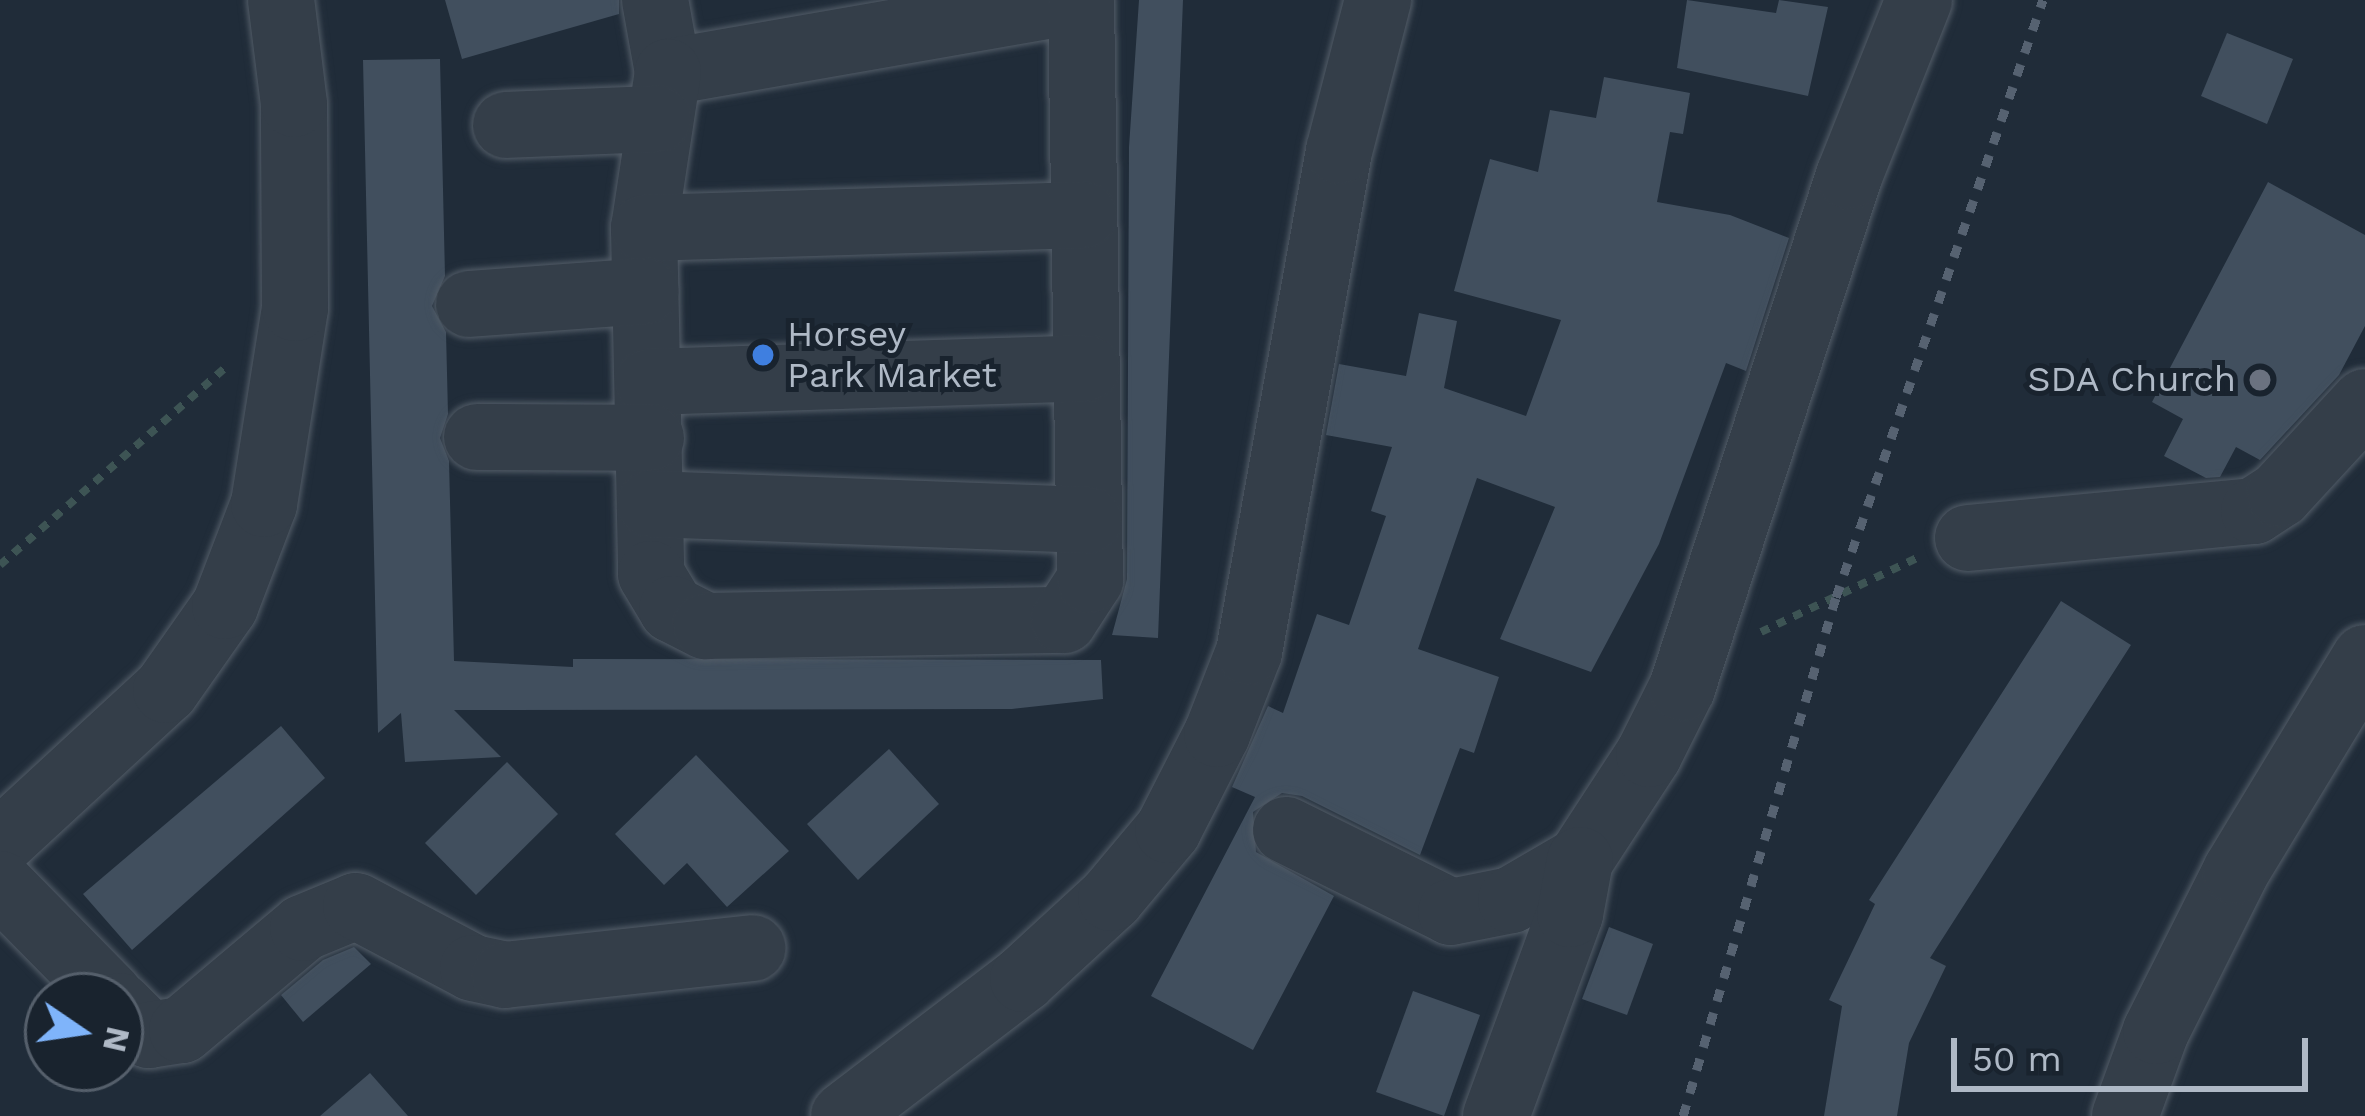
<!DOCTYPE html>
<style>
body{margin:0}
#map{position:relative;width:2365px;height:1116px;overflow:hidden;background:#202c39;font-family:"Work Sans",sans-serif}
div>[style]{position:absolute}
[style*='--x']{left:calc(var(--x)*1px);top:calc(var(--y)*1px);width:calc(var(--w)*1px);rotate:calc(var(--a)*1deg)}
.building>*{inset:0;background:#414f5e}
.path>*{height:8px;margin-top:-4px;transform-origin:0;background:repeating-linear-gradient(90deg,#3d5454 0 9px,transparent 0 18px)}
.roads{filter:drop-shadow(0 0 3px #525c67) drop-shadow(0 0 3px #525c67)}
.minor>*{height:66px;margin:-33px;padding:0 33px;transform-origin:33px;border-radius:33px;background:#343e49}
.rail>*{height:9px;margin-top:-4.5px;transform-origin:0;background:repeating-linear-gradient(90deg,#566271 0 12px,transparent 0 24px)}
.dots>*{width:33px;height:33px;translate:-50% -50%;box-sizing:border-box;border:6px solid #19232e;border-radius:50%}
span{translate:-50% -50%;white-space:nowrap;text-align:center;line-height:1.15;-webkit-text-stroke:10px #19232e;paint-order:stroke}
.poi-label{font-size:36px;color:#afb9c6}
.left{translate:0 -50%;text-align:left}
.right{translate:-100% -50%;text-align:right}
.north{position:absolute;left:24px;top:972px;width:120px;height:120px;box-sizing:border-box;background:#19232e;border:3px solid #555f6b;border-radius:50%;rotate:103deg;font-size:33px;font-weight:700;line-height:48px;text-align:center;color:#afb9c6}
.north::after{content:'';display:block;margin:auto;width:42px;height:54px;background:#7fb4fa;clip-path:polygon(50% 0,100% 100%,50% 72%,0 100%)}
.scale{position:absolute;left:1951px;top:1038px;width:357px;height:54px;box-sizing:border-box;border:6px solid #afb9c6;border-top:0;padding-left:15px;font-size:36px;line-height:42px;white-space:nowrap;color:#afb9c6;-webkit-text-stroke:9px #19232e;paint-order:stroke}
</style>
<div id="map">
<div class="building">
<div style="clip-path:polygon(445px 0,619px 0,619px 14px,462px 59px)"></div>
<div style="clip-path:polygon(1139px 0,1183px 0,1158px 638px,1112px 635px,1127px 579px,1129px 147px)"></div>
<div style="clip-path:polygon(1687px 0,1776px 13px,1779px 0,1828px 7px,1808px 96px,1677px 68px)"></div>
<div style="clip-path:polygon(2227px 33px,2293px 59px,2267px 124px,2201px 96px)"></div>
<div style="clip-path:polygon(440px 59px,445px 276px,432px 306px,446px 332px,448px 414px,440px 438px,449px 461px,454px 661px,573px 667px,573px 659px,1101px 660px,1103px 699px,1012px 709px,454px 710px,501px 757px,405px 762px,401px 713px,378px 733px,363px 60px)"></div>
<div style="clip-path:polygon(1604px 77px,1690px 93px,1683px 134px,1670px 132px,1657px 202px,1730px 215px,1789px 238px,1746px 371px,1726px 363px,1659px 544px,1591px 672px,1500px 639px,1555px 507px,1477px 478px,1418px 649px,1499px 677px,1474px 753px,1460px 748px,1420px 855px,1302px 796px,1282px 793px,1253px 812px,1256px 852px,1334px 896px,1253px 1050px,1151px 996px,1255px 797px,1232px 787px,1268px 706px,1283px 713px,1317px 614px,1349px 625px,1386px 516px,1371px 511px,1392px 447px,1326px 435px,1339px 364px,1406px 376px,1419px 313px,1457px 321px,1444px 388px,1526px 416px,1561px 320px,1454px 291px,1490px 159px,1538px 172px,1550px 110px,1596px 118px)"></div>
<div style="clip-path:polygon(2268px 182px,2365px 235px,2365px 326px,2339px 375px,2260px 460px,2236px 447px,2220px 477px,2206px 478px,2164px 456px,2183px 419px,2152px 402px)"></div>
<div style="clip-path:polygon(2061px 601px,2131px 645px,1930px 958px,1946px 966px,1909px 1043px,1897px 1116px,1824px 1116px,1842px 1006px,1829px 1000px,1875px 904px,1869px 900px)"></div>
<div style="clip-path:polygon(281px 726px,325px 778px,132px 950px,83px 894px)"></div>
<div style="clip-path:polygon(889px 749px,939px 804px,858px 880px,807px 824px)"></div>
<div style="clip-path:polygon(696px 755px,789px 851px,727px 907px,687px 863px,664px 885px,615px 834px)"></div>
<div style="clip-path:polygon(507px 762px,558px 814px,476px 895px,425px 843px)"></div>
<div style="clip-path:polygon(1609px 927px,1653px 944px,1627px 1015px,1582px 999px)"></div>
<div style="clip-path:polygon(354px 947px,371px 964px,303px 1022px,281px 995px,323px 960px)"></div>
<div style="clip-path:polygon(1413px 991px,1480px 1015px,1444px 1116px,1376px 1092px)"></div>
<div style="clip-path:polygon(370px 1073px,408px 1116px,320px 1116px)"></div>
</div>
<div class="path">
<div style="--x:0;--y:565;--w:305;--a:-41.2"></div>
<div style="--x:1761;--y:632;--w:177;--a:-25.4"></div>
</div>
<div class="roads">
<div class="minor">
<div style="--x:655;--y:0;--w:73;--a:79.8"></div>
<div style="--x:668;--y:72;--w:419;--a:-9.9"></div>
<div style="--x:668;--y:72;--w:158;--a:98.7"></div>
<div style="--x:644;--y:228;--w:346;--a:88.8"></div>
<div style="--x:651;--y:574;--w:41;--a:59"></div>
<div style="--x:672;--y:609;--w:38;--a:27"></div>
<div style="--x:706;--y:626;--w:358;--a:-1"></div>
<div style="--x:1064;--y:620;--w:48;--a:-57"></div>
<div style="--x:1090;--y:580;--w:577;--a:-90.89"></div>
<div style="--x:506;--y:125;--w:152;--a:-2.3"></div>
<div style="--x:644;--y:228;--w:440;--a:-1.7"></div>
<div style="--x:469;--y:304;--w:177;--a:-4.2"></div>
<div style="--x:648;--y:382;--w:439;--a:-1.8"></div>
<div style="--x:477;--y:437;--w:174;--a:0.3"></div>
<div style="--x:650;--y:504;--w:439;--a:2.1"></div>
<div style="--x:1968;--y:538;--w:287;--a:-5.4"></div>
<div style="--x:2254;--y:511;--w:31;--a:-33"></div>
<div style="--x:2280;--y:494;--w:125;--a:-47.3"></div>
<div style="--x:1286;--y:830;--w:184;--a:26.4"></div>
<div style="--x:1451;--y:912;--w:61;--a:-11.3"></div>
<div style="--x:1511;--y:900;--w:80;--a:-30.1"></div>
<div style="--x:1580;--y:860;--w:126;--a:-56.9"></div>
<div style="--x:1649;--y:754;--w:74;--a:-63.4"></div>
<div style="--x:1682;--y:688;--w:539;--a:-71.94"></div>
<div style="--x:1849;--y:176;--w:189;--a:-68.3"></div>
<div style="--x:0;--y:843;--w:226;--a:-42.7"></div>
<div style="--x:166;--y:690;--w:103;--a:-54.9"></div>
<div style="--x:225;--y:606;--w:109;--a:-69.1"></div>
<div style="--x:264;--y:504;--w:198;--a:-81"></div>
<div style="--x:295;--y:308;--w:204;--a:-90.3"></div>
<div style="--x:294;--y:104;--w:105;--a:-97.1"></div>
<div style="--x:0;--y:884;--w:157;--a:45.5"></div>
<div style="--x:120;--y:1006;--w:41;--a:45"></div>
<div style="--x:149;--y:1035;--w:33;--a:-9"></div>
<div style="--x:182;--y:1030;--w:158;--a:-40.1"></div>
<div style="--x:303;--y:928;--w:57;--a:-22.5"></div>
<div style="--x:356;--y:906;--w:132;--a:27.9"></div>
<div style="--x:473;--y:968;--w:33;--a:12"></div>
<div style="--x:505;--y:975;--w:249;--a:-6.2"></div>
<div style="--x:844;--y:1116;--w:225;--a:-37.4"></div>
<div style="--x:1023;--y:979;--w:120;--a:-42.6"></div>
<div style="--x:1111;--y:898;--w:89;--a:-50"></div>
<div style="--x:1168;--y:830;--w:108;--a:-63"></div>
<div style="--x:1217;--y:734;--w:88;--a:-68.7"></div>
<div style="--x:1249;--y:652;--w:509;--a:-79.82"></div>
<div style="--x:1339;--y:151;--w:156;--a:-75.5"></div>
<div style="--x:1496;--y:1116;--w:215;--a:-69.9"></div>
<div style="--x:1570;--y:914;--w:55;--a:-79.5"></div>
<div style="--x:2125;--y:1116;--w:90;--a:-70"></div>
<div style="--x:2156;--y:1031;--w:179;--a:-63.4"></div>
<div style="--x:2236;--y:871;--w:249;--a:-58.8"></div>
</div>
</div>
<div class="rail">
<div style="--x:1683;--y:1116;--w:541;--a:-73.57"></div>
<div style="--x:1836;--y:597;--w:632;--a:-70.88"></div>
</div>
<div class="dots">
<div style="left:763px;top:355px;background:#3f7fe0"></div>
<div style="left:2260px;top:380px;background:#6b7280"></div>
</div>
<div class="poi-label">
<span class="left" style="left:787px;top:355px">Horsey<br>Park Market</span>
<span class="right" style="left:2236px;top:380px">SDA Church</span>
</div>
<div class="north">N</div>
<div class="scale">50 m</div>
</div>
